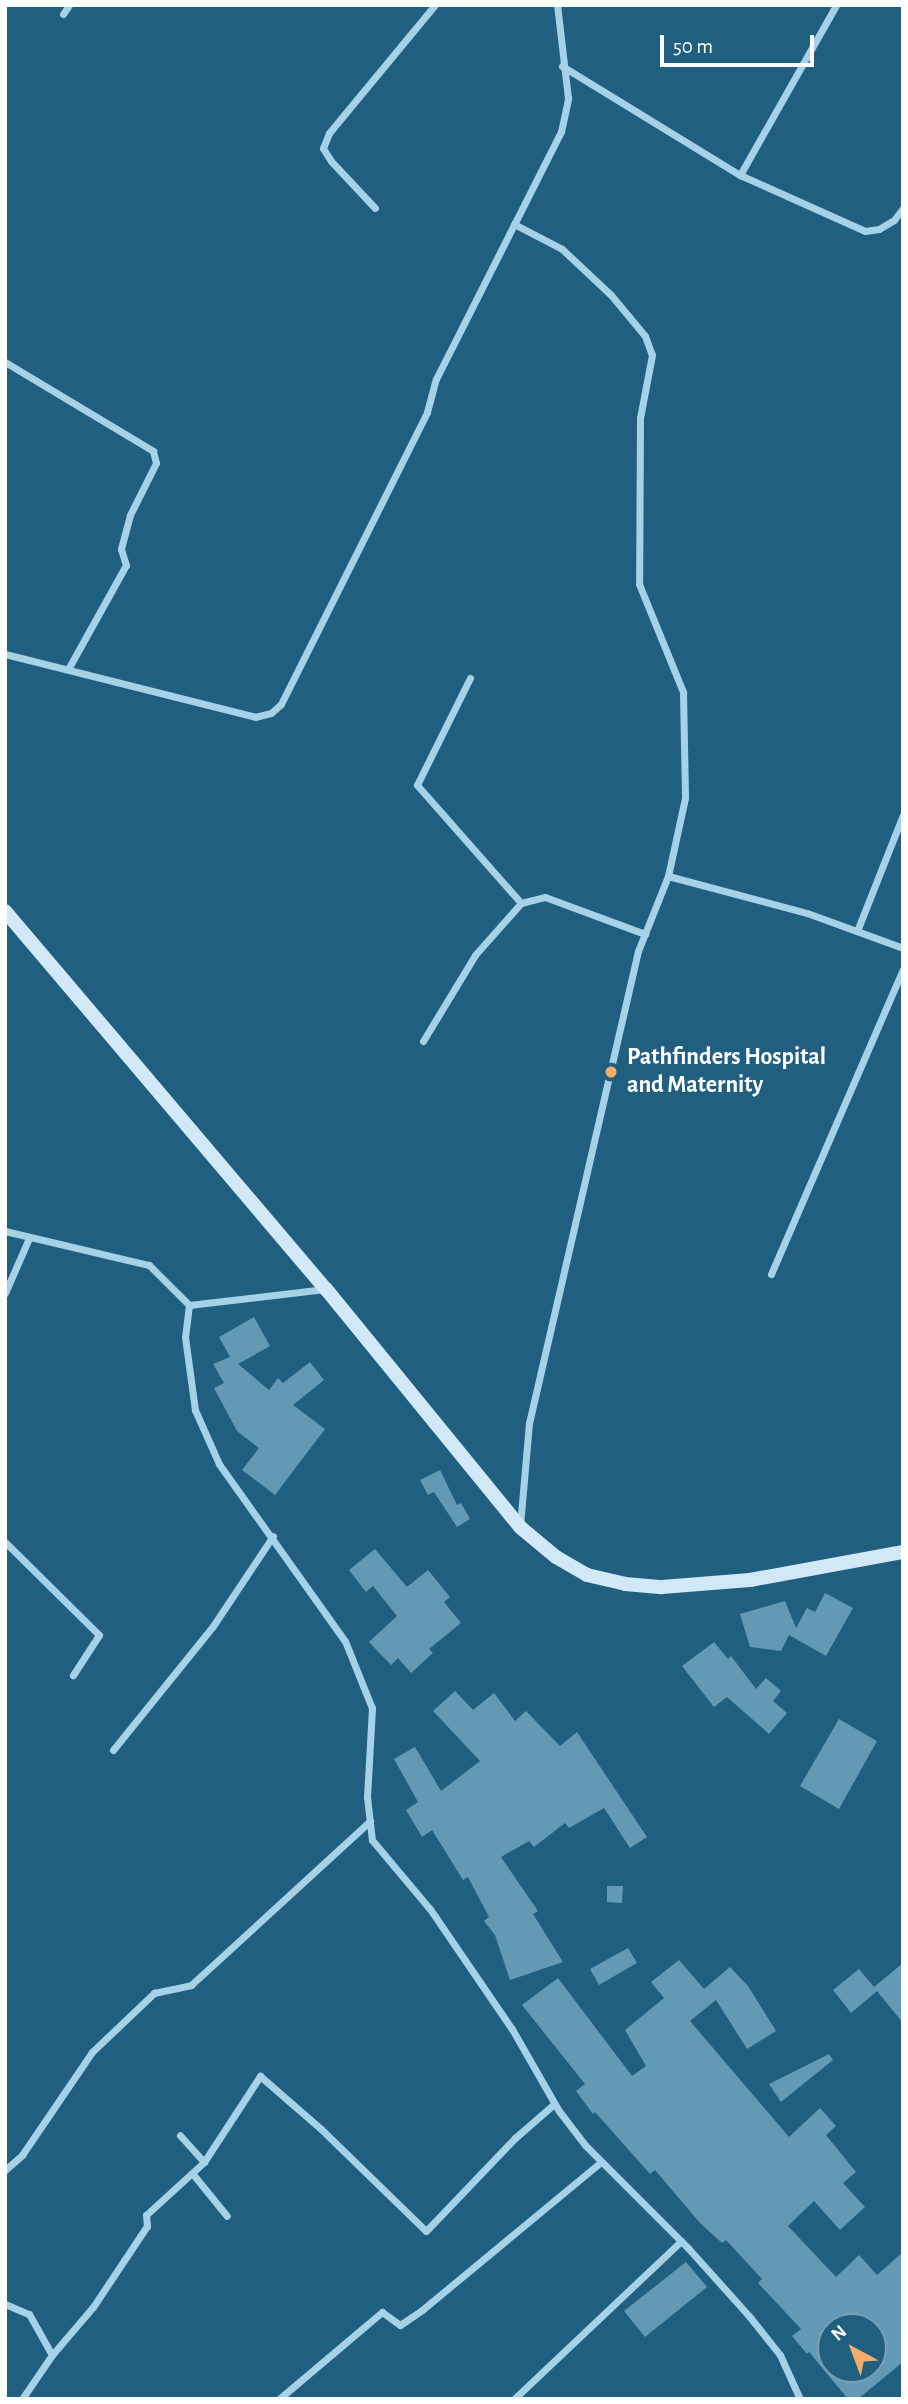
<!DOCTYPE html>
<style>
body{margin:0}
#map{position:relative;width:908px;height:2404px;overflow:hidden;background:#215f80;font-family:"Alegreya Sans",sans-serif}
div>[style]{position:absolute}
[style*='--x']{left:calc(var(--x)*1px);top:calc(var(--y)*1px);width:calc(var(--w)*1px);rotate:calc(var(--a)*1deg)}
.building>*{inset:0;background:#6299b5}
.street>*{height:7px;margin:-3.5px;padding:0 3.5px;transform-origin:3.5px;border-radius:3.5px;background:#a6d2e8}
.secondary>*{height:14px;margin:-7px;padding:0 7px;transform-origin:7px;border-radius:7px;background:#d1e9f6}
.dots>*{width:19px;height:19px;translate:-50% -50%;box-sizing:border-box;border:4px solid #215f80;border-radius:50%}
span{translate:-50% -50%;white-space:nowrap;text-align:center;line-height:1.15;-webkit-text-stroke:7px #215f80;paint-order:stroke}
.poi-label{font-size:24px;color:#fff;font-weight:700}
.left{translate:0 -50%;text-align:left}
.frame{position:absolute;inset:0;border:7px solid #fff;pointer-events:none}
.north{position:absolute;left:817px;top:2313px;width:70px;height:70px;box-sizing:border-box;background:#215f80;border:2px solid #7a9fb3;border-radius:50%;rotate:319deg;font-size:19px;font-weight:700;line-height:28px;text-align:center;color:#fff}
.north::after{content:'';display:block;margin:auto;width:24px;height:32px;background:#f5ad67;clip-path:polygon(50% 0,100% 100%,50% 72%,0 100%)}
.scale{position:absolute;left:660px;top:35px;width:154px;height:32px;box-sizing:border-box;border:4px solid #fff;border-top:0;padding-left:9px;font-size:21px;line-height:24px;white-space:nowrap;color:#fff;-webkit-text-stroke:5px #215f80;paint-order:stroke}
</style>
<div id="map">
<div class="building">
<div style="clip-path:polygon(254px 1317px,270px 1346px,238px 1364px,269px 1390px,278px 1378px,283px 1383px,310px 1362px,324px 1380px,293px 1405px,325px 1429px,275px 1495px,242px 1470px,259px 1448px,237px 1431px,214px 1388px,224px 1383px,213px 1364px,230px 1357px,219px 1337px)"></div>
<div style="clip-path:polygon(440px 1470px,457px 1505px,461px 1503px,470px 1519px,457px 1527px,434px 1492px,428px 1495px,420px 1480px)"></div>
<div style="clip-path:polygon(375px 1549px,407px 1587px,428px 1570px,450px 1597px,444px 1602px,461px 1623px,429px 1649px,433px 1653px,411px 1673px,398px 1658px,391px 1665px,369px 1642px,397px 1616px,373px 1586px,366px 1592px,349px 1570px)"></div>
<div style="clip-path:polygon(825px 1593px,853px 1608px,826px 1656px,789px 1635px,781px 1651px,750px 1647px,740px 1614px,785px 1601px,796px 1628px,807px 1608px,815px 1612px)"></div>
<div style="clip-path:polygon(714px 1642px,728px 1659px,731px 1656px,756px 1689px,766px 1678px,781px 1691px,773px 1701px,787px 1713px,769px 1734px,727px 1697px,714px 1707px,682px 1666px)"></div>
<div style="clip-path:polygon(455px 1691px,473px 1710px,494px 1693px,515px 1721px,526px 1711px,560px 1746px,577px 1732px,647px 1837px,630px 1848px,604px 1808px,569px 1828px,565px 1823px,534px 1847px,529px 1841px,501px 1857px,538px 1911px,533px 1914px,563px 1962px,510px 1980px,495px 1935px,484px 1921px,489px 1917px,468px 1877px,463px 1880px,432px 1830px,422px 1837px,406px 1810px,418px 1802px,394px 1759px,415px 1747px,441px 1791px,480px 1761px,433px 1711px)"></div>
<div style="clip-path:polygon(839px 1719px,877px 1741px,839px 1809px,800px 1786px)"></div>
<div style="clip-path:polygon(607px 1886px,623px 1886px,622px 1903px,607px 1902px)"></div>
<div style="clip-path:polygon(628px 1948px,637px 1963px,599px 1985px,590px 1969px)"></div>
<div style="clip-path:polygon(evenodd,679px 1960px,704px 1989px,730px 1967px,748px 1986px,776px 2031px,747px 2049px,716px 2000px,690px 2021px,789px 2137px,820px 2108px,836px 2126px,826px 2135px,856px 2172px,843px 2183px,865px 2207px,840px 2230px,814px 2201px,788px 2226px,836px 2277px,859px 2255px,877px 2275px,903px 2252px,903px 2362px,858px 2399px,848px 2399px,809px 2352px,807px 2354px,792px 2336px,801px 2329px,758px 2283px,762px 2279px,726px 2240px,722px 2243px,700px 2223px,655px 2170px,650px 2174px,595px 2112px,593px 2114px,576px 2091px,585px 2084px,522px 2005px,558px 1978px,632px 2076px,646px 2066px,625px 2030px,664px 1998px,651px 1982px,679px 1960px,831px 2327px,873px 2327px,873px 2369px,831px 2369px,831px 2327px)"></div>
<div style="clip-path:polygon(903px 1963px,903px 2023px,877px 1991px,851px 2013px,833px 1990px,859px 1969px,874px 1987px)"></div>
<div style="clip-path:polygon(829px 2054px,833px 2060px,781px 2102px,769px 2084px)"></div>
<div style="clip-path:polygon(686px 2262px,707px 2287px,645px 2337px,624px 2311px)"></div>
</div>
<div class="street">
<div style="--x:63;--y:14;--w:11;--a:-56"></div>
<div style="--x:562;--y:66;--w:209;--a:31.5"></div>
<div style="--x:740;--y:175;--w:195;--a:-60.5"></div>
<div style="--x:740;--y:175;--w:137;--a:24.1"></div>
<div style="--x:865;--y:231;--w:14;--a:-8"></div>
<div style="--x:879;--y:229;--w:17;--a:-31"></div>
<div style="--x:894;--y:220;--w:15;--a:-53"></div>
<div style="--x:375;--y:208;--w:64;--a:-133.1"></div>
<div style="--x:331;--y:161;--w:15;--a:-122"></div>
<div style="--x:323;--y:148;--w:16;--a:-68"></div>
<div style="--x:329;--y:133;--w:166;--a:-50.4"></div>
<div style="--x:514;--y:224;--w:54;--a:27.5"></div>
<div style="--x:562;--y:249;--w:67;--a:43.2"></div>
<div style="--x:611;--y:295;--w:53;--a:50.3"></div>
<div style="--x:645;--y:336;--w:20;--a:70"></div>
<div style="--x:652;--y:355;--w:64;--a:100.8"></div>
<div style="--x:640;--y:418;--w:166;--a:90.3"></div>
<div style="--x:639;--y:584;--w:117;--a:67.8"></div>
<div style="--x:683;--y:692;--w:106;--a:88.9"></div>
<div style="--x:685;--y:798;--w:80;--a:102.3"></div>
<div style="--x:668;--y:876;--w:81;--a:111.8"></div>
<div style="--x:638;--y:951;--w:484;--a:103"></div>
<div style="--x:529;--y:1423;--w:103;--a:95"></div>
<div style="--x:5;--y:362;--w:173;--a:31"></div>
<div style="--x:153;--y:451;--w:12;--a:76"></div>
<div style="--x:156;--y:463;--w:58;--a:116.6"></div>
<div style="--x:130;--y:515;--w:35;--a:105"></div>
<div style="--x:121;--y:549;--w:17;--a:73"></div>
<div style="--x:126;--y:565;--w:119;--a:119.1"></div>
<div style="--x:5;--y:654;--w:258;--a:14.1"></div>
<div style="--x:255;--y:717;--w:16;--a:-14"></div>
<div style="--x:271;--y:713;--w:13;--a:-42"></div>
<div style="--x:281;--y:704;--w:326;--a:-63.4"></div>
<div style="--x:427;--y:412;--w:34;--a:-75"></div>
<div style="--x:436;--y:379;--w:277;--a:-63.2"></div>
<div style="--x:561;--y:132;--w:35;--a:-78"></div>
<div style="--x:568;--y:98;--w:94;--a:-96.7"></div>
<div style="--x:470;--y:678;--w:119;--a:116.4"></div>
<div style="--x:417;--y:785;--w:157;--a:48.6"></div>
<div style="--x:668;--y:876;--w:144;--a:14.9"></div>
<div style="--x:807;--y:913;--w:102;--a:20"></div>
<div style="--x:857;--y:931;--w:125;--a:-68.4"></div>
<div style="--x:423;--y:1041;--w:100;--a:-58.8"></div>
<div style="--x:475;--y:955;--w:69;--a:-48.5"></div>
<div style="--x:521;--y:903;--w:25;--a:-14"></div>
<div style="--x:545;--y:897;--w:107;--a:20.3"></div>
<div style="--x:5;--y:1231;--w:148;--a:13.3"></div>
<div style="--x:149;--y:1265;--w:57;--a:45"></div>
<div style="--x:771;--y:1274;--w:332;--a:-66.6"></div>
<div style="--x:325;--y:1289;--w:137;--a:173.3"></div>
<div style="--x:189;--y:1305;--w:32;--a:97"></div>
<div style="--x:185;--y:1337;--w:74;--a:82.2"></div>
<div style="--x:195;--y:1410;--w:59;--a:66"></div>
<div style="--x:219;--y:1464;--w:217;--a:54.6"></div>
<div style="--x:345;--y:1641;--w:72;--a:68.1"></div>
<div style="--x:372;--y:1708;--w:89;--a:93.2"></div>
<div style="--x:367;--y:1797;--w:43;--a:83.4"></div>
<div style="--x:372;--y:1840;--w:90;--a:50"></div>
<div style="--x:430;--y:1909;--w:145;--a:55.7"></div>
<div style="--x:512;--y:2029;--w:95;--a:60.2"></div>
<div style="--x:559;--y:2111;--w:43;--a:52.6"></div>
<div style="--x:585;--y:2145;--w:146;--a:45"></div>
<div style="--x:688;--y:2248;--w:91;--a:48.1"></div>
<div style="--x:749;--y:2316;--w:50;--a:51.5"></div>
<div style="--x:780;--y:2355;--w:48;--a:65.6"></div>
<div style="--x:5;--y:1293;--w:60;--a:-66.4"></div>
<div style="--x:5;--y:1542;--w:132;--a:44.7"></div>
<div style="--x:99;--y:1635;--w:48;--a:123"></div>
<div style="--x:113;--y:1750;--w:159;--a:-51.1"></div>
<div style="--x:213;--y:1626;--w:108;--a:-56.3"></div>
<div style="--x:204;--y:2162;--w:103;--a:-56.9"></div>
<div style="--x:260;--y:2076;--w:81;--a:41"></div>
<div style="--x:321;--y:2129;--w:146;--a:44.2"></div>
<div style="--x:426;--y:2231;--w:129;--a:-46.3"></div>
<div style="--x:515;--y:2138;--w:52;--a:-41.1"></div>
<div style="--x:5;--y:2170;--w:23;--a:-41"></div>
<div style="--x:22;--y:2155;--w:125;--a:-55.8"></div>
<div style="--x:92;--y:2052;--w:86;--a:-43.6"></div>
<div style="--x:154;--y:1993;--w:38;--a:-12"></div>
<div style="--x:191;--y:1985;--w:243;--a:-42.5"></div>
<div style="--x:192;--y:2173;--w:55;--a:50.9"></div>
<div style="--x:5;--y:2304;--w:26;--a:23"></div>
<div style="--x:29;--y:2314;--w:47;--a:60.7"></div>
<div style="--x:52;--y:2355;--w:53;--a:124.3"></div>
<div style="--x:52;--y:2355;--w:63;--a:-49.5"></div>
<div style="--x:93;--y:2307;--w:97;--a:-56.3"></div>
<div style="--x:147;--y:2226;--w:11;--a:-95"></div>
<div style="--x:146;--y:2215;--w:79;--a:-42.4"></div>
<div style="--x:204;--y:2162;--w:36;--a:-132"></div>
<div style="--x:279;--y:2399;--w:135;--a:-40.2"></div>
<div style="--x:382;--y:2312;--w:22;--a:36"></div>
<div style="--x:400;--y:2325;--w:27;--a:-34"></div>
<div style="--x:422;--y:2310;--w:232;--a:-39.6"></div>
<div style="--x:514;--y:2399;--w:230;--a:-43.4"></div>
</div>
<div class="secondary">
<div style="--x:5;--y:911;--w:496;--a:49.7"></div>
<div style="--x:326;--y:1289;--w:307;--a:50.8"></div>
<div style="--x:520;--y:1527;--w:47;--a:39.8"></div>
<div style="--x:556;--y:1557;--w:36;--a:30"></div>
<div style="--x:587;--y:1575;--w:39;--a:13"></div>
<div style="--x:625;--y:1584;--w:37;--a:5"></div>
<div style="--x:662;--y:1587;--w:88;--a:-4.5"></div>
<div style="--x:750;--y:1580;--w:156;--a:-10.4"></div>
</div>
<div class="dots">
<div style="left:611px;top:1072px;background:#f5ad67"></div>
</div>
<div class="poi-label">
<span class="left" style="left:627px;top:1072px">Pathfinders Hospital<br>and Maternity</span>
</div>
<div class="frame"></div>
<div class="north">N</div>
<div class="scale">50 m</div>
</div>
